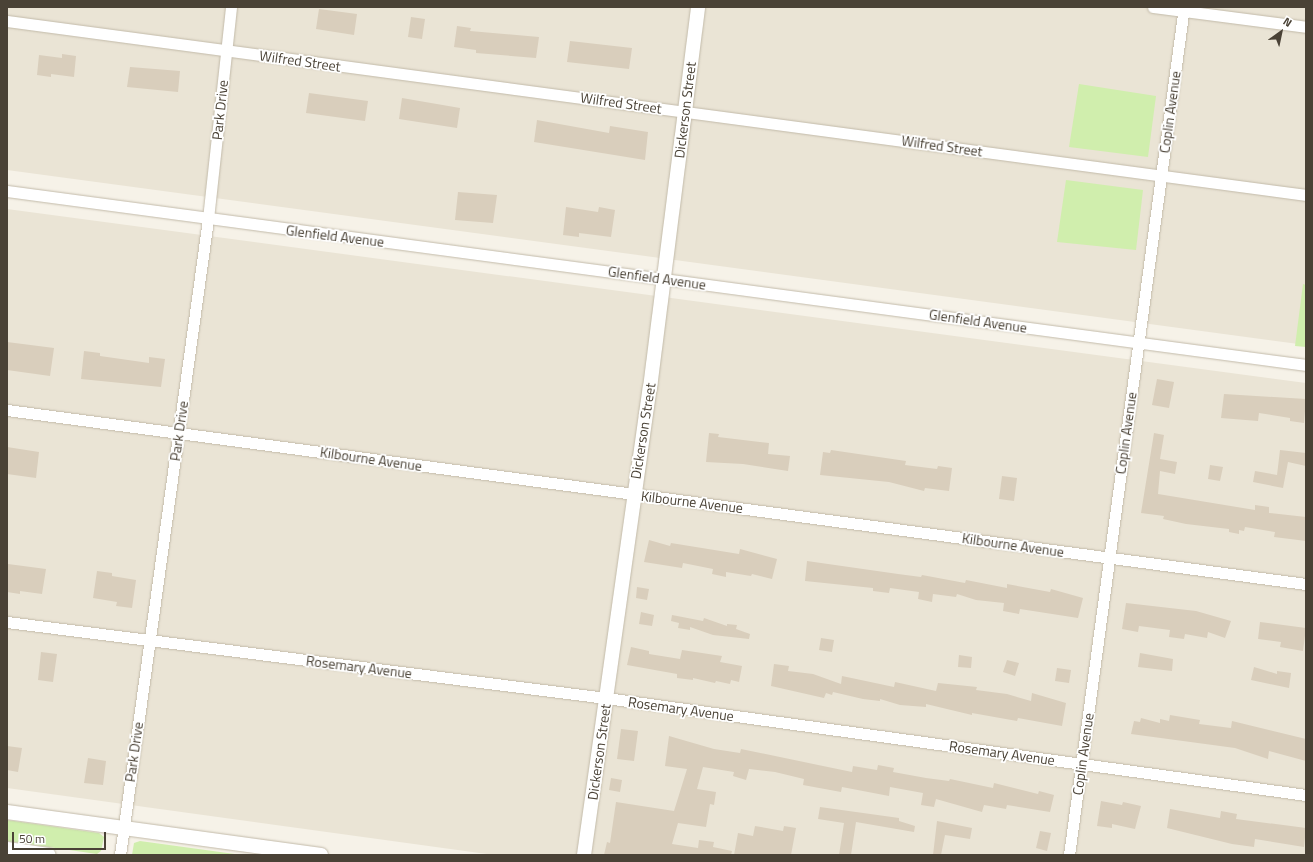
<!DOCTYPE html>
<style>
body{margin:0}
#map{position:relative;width:1313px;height:862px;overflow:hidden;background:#f6f2e8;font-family:"Titillium Web",sans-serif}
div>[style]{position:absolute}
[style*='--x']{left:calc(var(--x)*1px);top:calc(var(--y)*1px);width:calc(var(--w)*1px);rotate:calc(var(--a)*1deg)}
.residential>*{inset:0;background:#eae4d5}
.green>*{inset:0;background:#d0eead}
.building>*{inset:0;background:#d9cebc}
.roads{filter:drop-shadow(0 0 1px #c2baa9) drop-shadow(0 0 1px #c2baa9)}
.minor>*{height:11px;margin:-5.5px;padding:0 5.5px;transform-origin:5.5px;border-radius:5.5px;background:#fff}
.tertiary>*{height:14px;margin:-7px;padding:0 7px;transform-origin:7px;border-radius:7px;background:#fff}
span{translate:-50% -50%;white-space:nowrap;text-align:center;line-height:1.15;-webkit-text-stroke:3.5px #fff;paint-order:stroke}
.street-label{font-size:14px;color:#4a4236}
.frame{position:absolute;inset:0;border:8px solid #4a4236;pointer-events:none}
.north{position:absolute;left:1261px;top:12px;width:40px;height:40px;-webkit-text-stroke:3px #fff;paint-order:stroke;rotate:33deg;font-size:11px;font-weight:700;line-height:16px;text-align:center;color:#4a4236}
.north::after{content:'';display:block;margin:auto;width:14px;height:18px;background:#4a4236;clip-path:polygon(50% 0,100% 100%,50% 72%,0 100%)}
.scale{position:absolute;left:12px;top:832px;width:94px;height:18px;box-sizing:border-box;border:2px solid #4a4236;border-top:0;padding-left:5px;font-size:12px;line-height:14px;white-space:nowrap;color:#4a4236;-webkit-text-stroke:3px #fff;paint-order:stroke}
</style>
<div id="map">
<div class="residential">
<div style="clip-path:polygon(7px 7px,1306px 7px,1306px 345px,7px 170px)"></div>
<div style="clip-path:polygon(7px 209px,1306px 383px,1306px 855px,494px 855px,7px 788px)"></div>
</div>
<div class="green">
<div style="clip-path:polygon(1079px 84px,1156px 96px,1148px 157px,1069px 147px)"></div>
<div style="clip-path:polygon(1066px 180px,1143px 190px,1136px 250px,1057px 242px)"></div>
<div style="clip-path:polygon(1303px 284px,1306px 285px,1306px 347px,1295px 346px)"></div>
<div style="clip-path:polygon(7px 820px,99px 833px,104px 837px,101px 851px,97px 854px,7px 841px)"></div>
<div style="clip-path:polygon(140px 841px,242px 855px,132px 855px,134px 843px)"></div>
</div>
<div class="building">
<div style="clip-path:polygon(319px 9px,357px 14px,354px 35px,316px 29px)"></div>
<div style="clip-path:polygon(411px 17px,425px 19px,422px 39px,408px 37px)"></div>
<div style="clip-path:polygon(457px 26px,471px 28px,470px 31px,539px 37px,536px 58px,476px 53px,476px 50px,454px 47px)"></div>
<div style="clip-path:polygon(570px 41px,632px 48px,629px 69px,567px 62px)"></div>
<div style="clip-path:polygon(62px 54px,76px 56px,74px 77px,51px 74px,51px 77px,37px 75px,39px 55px,62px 58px)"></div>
<div style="clip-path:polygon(130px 67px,180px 71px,178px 92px,127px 87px)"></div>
<div style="clip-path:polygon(309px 93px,368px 101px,365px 121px,306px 113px)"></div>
<div style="clip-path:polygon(402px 98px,460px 108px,457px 128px,399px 119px)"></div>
<div style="clip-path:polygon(537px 120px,609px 133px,610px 126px,648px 132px,645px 160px,534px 142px)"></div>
<div style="clip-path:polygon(458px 192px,497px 195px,493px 223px,455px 220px)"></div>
<div style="clip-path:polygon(566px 207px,598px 212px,599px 207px,615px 210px,611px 237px,579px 233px,579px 237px,563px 235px)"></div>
<div style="clip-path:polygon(7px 342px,54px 348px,50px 376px,7px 370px)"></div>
<div style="clip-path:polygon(84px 351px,100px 353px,100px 356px,149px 363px,149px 357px,165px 359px,161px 387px,81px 379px)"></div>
<div style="clip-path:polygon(1157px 379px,1174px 382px,1169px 408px,1152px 405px)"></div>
<div style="clip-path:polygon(1224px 394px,1306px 399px,1304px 423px,1290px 421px,1290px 418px,1259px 413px,1258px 421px,1221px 418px)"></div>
<div style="clip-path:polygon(709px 433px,719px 434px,718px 437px,769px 443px,768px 454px,790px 456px,788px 471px,743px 464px,706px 462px)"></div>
<div style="clip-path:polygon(1154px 433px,1164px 435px,1160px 459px,1177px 462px,1175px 474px,1160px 471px,1158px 494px,1255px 510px,1255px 505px,1269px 507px,1269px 513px,1306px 517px,1306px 541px,1274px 537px,1275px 532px,1245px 527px,1244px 531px,1239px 530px,1239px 534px,1229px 532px,1229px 529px,1186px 524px,1163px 519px,1164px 516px,1141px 513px)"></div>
<div style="clip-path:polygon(7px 447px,39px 452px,36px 478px,7px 474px)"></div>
<div style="clip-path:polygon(831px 450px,906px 461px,905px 465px,937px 469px,938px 466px,952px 468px,949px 491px,925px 488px,924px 491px,889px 482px,820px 475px,823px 452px,830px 453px)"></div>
<div style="clip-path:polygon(1280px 450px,1306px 453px,1306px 466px,1288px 462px,1283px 488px,1253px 482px,1255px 471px,1277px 475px)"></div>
<div style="clip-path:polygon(1210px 465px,1223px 467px,1220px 481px,1208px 479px)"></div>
<div style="clip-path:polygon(1002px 476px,1017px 478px,1014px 501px,999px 499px)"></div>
<div style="clip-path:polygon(649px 540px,670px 546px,671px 543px,739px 554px,740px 549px,777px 559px,772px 579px,752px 574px,751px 576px,726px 572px,726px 577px,712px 574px,713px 569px,683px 563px,682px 568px,644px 562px)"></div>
<div style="clip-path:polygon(807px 561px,898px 574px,921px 577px,922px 575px,965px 583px,966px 580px,1007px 588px,1007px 584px,1050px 592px,1051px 589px,1083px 598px,1078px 618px,1020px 609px,1019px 614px,1003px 611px,1004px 603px,976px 600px,957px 594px,956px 597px,933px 594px,932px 602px,918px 599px,919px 592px,890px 588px,889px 593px,873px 591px,873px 588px,805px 581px)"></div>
<div style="clip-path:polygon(8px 564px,46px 569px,42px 594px,20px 591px,20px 594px,7px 592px)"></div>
<div style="clip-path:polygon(97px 571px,112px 573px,112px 576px,136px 580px,132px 608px,116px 606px,117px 602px,93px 598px)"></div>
<div style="clip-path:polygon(637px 587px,649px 589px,647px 600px,636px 598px)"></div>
<div style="clip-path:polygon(1126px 603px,1196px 611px,1231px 621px,1225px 638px,1208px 632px,1207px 638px,1185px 634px,1184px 639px,1169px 637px,1170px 630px,1139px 626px,1138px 632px,1122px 629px)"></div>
<div style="clip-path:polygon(641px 612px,654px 615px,652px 626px,639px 624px)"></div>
<div style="clip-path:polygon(672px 615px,703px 621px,704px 618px,727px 626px,727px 624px,737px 625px,736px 629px,750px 634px,749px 639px,713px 635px,690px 627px,690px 630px,678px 628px,679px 623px,671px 621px)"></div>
<div style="clip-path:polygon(1260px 622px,1306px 628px,1303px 651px,1280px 647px,1281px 642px,1258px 639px)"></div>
<div style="clip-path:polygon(821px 638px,834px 640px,832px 652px,819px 650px)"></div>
<div style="clip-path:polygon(631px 647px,649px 651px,649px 654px,680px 659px,682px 650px,722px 656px,720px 662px,742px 666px,739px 682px,731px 680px,730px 684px,716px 681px,715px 683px,693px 678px,693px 680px,677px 678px,677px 674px,627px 665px)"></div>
<div style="clip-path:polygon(41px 652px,57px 654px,53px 682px,38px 680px)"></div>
<div style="clip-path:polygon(1140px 653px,1173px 659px,1172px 671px,1138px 667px)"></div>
<div style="clip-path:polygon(959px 655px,972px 657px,971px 668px,958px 667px)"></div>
<div style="clip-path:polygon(1007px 660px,1019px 663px,1015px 676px,1003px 672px)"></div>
<div style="clip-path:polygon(774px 664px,789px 666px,788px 671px,813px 674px,841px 684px,842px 676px,894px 687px,895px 682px,936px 691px,938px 683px,977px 687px,976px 690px,1007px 694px,1031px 701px,1032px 693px,1066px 703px,1062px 726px,1018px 718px,1017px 721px,972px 713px,972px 715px,926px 704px,926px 707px,900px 705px,880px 699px,880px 701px,863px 699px,833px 692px,832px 695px,826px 693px,824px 698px,771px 686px)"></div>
<div style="clip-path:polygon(1254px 667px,1277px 674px,1277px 671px,1291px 673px,1289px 688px,1251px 680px)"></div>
<div style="clip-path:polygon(1057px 668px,1071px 670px,1069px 683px,1055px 681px)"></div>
<div style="clip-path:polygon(1170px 715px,1200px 720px,1199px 724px,1231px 728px,1232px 721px,1306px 739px,1306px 761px,1269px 751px,1268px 759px,1235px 748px,1131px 734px,1134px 721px,1140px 722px,1141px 718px,1160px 723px,1160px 719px,1169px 721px)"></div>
<div style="clip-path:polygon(621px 729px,638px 731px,634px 761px,617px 759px)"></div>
<div style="clip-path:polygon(669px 736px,714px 749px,740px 753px,741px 749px,852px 772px,853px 766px,877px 770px,878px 765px,894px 768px,893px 772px,926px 778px,949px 781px,950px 779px,993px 788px,994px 783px,1038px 794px,1039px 791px,1054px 795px,1050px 812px,1007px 805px,1006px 809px,984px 805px,982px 812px,936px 799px,934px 807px,921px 805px,923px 793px,890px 787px,889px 796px,842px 787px,841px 792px,803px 785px,804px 779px,775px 772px,749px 769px,746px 780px,733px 776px,734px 772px,703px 767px,697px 789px,716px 792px,714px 805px,710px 804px,706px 827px,678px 823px,672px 844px,698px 848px,699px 840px,714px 842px,713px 847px,732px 851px,731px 855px,604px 855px,607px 842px,610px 843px,616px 802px,674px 811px,687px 769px,665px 766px)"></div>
<div style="clip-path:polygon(7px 746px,22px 748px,18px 772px,7px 770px)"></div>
<div style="clip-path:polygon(88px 758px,106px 761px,103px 785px,84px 783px)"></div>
<div style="clip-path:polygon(611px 778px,622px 780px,620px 792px,609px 790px)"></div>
<div style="clip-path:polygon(1101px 801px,1122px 805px,1123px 802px,1141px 806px,1135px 829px,1112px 824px,1112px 828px,1097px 826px)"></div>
<div style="clip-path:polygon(820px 807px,899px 818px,899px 821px,915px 826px,914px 832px,856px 822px,851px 855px,839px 855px,844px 823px,818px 819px)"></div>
<div style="clip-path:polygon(1170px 809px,1220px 818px,1221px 811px,1237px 814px,1236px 819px,1306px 828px,1304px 847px,1255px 839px,1254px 847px,1232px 844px,1167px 828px)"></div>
<div style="clip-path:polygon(937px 821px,972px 828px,970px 839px,945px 835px,941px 855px,933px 855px)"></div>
<div style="clip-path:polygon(755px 826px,783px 831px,784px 826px,796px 828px,791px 855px,734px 855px,738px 833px,753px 836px)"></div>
<div style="clip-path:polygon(1040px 831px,1051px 833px,1047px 851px,1036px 848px)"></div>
</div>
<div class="roads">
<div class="minor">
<div style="--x:1153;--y:7;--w:154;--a:7.4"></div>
<div style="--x:7;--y:21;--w:1311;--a:7.63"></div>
<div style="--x:7;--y:191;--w:1311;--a:7.63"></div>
<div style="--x:7;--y:410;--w:1311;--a:7.63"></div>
<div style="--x:7;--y:622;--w:604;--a:7.23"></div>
<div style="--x:606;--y:698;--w:707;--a:7.89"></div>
<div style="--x:120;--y:855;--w:642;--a:-82.12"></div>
<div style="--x:208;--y:219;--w:213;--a:-83.8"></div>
<div style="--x:1069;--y:855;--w:856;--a:-82.28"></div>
</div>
<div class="tertiary">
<div style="--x:7;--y:812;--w:317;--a:7.8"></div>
<div style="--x:7;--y:849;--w:42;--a:8.1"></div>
<div style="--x:584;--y:855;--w:472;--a:-82"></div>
<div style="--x:650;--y:388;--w:384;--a:-82.8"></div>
</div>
</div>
<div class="street-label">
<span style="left:300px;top:61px;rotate:8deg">Wilfred Street</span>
<span style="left:621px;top:103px;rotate:8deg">Wilfred Street</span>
<span style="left:220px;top:110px;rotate:-84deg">Park Drive</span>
<span style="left:685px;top:110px;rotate:-83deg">Dickerson Street</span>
<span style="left:1170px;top:112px;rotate:-82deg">Coplin Avenue</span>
<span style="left:942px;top:146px;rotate:8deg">Wilfred Street</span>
<span style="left:335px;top:236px;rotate:7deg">Glenfield Avenue</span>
<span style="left:657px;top:278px;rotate:8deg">Glenfield Avenue</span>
<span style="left:978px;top:321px;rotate:8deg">Glenfield Avenue</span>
<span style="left:179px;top:431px;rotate:-82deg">Park Drive</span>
<span style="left:643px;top:431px;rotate:-81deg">Dickerson Street</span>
<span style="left:1126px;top:433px;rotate:-82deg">Coplin Avenue</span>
<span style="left:371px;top:459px;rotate:8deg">Kilbourne Avenue</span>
<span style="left:692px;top:502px;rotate:7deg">Kilbourne Avenue</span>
<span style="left:1013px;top:545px;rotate:8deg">Kilbourne Avenue</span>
<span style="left:359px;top:667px;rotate:7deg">Rosemary Avenue</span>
<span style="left:681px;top:709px;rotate:8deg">Rosemary Avenue</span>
<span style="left:134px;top:752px;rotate:-82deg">Park Drive</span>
<span style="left:599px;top:752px;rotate:-82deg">Dickerson Street</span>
<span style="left:1002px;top:753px;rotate:8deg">Rosemary Avenue</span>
<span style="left:1083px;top:754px;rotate:-82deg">Coplin Avenue</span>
</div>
<div class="frame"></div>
<div class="north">N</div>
<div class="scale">50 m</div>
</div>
